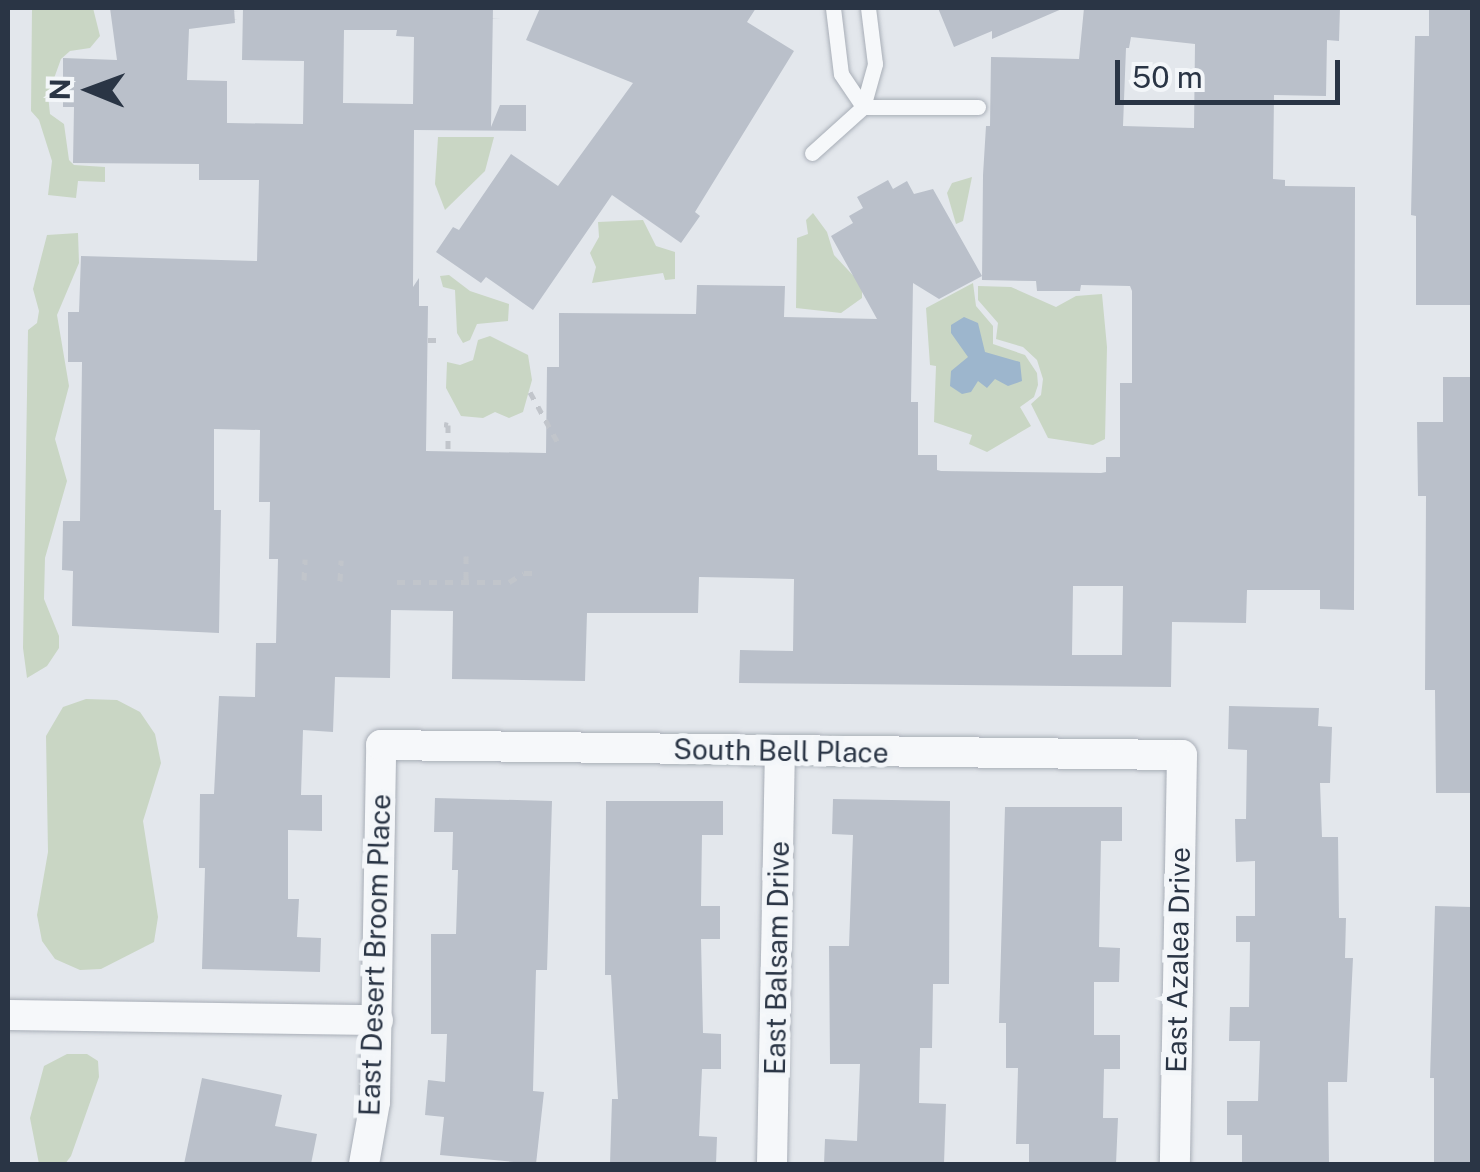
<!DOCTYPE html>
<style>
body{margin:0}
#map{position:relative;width:1480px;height:1172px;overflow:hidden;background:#e3e7ec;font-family:"Public Sans",sans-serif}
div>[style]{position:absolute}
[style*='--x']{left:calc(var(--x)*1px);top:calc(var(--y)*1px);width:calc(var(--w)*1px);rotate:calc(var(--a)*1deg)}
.green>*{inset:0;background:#c9d6c4}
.water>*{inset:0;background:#9db6cd}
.building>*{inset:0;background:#bac0ca}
.path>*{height:5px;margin-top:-2.5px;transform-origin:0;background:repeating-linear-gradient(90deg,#c1c5cb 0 8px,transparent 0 16px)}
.roads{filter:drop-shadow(0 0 2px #a8aeb7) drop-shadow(0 0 2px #a8aeb7)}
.service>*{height:15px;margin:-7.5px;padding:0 7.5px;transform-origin:7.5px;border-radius:7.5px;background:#f6f8fa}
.minor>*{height:30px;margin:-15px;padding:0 15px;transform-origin:15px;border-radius:15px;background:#f6f8fa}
span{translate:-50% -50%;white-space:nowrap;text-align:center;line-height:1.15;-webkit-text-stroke:10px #f3f6f9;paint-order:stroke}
.street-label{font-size:28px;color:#2a3545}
.frame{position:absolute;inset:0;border:10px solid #2a3545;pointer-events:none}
.north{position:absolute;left:40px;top:40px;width:100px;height:100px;-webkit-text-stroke:8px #f3f6f9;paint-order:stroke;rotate:271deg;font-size:28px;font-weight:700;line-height:40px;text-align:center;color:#2a3545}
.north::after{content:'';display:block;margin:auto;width:35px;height:45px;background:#2a3545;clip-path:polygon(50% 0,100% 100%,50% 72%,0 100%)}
.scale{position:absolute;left:1115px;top:60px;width:225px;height:45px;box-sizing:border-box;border:5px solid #2a3545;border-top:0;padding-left:12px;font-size:30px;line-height:35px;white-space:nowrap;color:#2a3545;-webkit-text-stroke:8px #f3f6f9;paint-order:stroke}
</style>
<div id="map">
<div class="green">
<div style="clip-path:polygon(32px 8px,93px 8px,100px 36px,90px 48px,70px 51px,61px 59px,48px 95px,50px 114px,64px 124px,69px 160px,74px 165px,105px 167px,105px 182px,78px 181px,76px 198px,48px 195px,52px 161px,39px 120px,31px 111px)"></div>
<div style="clip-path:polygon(438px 137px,494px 137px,485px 171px,445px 210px,435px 184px)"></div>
<div style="clip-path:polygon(972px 177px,963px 221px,956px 224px,947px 193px,952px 183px)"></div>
<div style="clip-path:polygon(813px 213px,827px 232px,834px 255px,862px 285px,862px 298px,841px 313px,796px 308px,797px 238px,808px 234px,806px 220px)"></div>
<div style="clip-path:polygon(643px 220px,656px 246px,675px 252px,675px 279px,665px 280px,663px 273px,592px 283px,596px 267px,590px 253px,599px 237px,598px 222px)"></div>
<div style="clip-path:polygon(78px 233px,79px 263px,57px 315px,69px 386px,55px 439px,67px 481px,45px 558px,44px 599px,59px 636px,59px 648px,47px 666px,27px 678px,23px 648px,28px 330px,37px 323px,39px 311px,33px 289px,47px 235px)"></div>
<div style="clip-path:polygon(449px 275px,470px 291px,509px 304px,508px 321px,477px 324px,470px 340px,463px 343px,457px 333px,455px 290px,443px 287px,440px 276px)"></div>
<div style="clip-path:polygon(973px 283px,976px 306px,993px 326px,993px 344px,1025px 355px,1037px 373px,1038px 385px,1034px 397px,1020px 407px,1031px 426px,987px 452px,969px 444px,972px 435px,934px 422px,936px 366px,930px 365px,926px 308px)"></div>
<div style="clip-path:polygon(978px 286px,1011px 287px,1056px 307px,1076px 296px,1102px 294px,1107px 347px,1105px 439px,1093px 445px,1048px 438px,1031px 404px,1041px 395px,1043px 379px,1037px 360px,1023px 347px,996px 339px,998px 323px,978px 300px)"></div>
<div style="clip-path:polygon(490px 336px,528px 355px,532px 380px,523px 412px,509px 418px,495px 412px,483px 418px,461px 416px,446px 388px,447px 362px,460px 365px,473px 360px,478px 340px)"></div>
<div style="clip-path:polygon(86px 699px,117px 700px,140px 712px,155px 734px,161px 763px,143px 821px,158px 917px,154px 942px,101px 969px,80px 970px,55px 959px,42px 941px,37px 915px,48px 852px,46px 736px,63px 707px)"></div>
<div style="clip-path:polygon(67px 1054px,87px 1054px,98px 1061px,99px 1077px,71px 1156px,65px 1164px,39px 1164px,30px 1118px,33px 1107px,44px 1066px)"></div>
</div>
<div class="water">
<div style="clip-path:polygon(964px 317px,978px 323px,985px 352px,1020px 362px,1022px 381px,1008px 386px,995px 379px,987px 388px,978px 381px,971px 392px,962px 394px,950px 386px,951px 371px,968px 357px,951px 333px,951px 325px)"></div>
</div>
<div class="building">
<div style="clip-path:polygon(evenodd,110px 8px,234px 8px,235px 23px,189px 29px,187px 80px,227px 81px,227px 123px,303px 124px,304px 61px,242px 60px,243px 8px,493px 8px,491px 127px,500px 105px,526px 105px,526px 131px,414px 130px,413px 287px,419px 278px,419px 306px,428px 306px,426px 451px,546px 453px,547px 367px,559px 367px,559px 313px,696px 314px,697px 285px,785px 286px,784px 317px,877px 319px,831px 236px,853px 223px,849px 216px,863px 208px,857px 197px,888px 180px,893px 189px,907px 181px,914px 194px,933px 189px,982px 276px,939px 299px,913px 283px,911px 402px,918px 402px,918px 455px,937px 455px,937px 470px,941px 471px,1101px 473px,1106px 472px,1106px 457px,1120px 457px,1120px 383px,1132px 383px,1132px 291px,1130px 286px,1081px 285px,1080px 291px,1037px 291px,1036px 281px,982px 280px,983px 175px,986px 126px,990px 126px,991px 57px,1079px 59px,1084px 8px,1340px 8px,1339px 41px,1327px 40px,1326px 96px,1274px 95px,1273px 179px,1285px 180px,1285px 186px,1355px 187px,1354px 610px,1320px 609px,1320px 590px,1247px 590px,1246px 623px,1172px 622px,1171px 687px,739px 683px,740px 650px,793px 651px,794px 579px,699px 577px,698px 613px,587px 613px,585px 681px,452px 679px,453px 611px,391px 610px,390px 678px,335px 677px,333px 732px,303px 730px,301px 795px,322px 795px,322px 831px,288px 830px,288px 899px,299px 899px,297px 937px,321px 938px,320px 972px,202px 969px,205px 868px,199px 868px,200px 794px,214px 794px,219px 696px,255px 697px,256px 643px,276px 643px,278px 559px,269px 559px,270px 502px,259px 502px,260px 430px,214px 429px,214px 510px,221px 510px,219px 633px,72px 626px,73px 571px,62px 570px,63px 521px,80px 521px,82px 362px,68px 362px,68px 312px,79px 312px,81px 256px,257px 261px,259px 180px,199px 180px,199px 164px,73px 163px,74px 107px,63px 107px,63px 58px,117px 60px,110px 8px,344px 30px,397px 30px,396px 36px,414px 37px,413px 104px,343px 103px,344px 30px,110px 8px,1131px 37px,1195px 44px,1194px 128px,1123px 126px,1126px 48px,1129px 48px,1131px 37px,110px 8px,1073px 586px,1123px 586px,1122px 655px,1072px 655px,1073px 586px)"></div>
<div style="clip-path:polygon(540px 8px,756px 8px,747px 22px,794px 51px,695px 212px,700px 216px,681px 243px,612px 195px,533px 310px,486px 277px,481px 283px,436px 252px,453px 227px,459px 230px,511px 154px,558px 186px,633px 83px,526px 40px)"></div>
<div style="clip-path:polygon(938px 8px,1064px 8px,992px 39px,992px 31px,954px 47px)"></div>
<div style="clip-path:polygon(1429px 8px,1472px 8px,1472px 305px,1416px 305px,1416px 216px,1411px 215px,1415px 36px,1429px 36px)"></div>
<div style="clip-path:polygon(1443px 377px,1472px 377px,1472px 793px,1436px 793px,1435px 690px,1425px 690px,1426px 496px,1418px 496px,1417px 422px,1443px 422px)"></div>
<div style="clip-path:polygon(1229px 706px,1319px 708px,1318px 726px,1332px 727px,1330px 783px,1320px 783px,1322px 837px,1338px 837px,1339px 918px,1346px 918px,1345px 958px,1353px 958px,1347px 1082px,1328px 1082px,1329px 1164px,1242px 1164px,1242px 1135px,1227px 1135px,1227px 1101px,1258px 1101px,1260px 1041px,1229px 1041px,1230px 1007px,1249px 1007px,1250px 942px,1236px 942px,1236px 916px,1255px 916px,1255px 861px,1236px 862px,1235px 819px,1246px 819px,1247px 750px,1228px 749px)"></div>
<div style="clip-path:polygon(435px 798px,552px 801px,547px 970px,536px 970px,533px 1091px,544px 1092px,536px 1164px,440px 1155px,444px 1117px,425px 1115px,428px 1080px,445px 1082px,447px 1034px,431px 1034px,431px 934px,456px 934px,458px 870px,452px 870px,453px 832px,434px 832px)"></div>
<div style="clip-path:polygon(833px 799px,950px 801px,949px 984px,933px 984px,932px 1048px,920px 1048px,919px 1103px,946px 1104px,944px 1164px,824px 1164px,825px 1139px,857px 1141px,860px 1064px,830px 1064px,829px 946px,849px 946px,853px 835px,832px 834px)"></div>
<div style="clip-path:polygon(606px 801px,723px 801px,723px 835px,702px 835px,701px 906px,720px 906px,720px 939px,701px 939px,703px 1033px,721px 1034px,721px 1069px,702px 1069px,699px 1136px,717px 1137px,716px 1164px,610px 1164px,612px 1099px,618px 1099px,611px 975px,605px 975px)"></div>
<div style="clip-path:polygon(1005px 807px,1122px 807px,1122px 841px,1101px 841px,1099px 947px,1120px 948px,1119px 982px,1094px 982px,1094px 1035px,1120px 1035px,1120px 1069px,1104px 1069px,1103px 1118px,1118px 1118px,1116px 1164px,1029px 1162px,1029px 1144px,1016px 1144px,1018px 1068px,1006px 1068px,1006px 1023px,999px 1023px)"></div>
<div style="clip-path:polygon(1435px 906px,1472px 907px,1472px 1164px,1434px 1164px,1434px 1078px,1430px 1078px)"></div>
<div style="clip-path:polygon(202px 1078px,282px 1095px,275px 1126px,317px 1134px,311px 1164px,184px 1164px)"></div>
</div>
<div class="path">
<div style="--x:428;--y:340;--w:14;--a:0"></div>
<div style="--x:530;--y:392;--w:58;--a:61.2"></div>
<div style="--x:444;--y:424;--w:4;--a:14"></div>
<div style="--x:448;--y:425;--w:27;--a:90"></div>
<div style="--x:466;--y:556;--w:26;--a:90"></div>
<div style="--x:304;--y:580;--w:21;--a:-87"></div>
<div style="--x:340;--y:581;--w:21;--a:-87"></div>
<div style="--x:397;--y:582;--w:112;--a:0"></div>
<div style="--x:509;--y:582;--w:17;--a:-31"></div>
<div style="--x:524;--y:573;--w:16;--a:0"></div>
</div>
<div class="roads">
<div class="service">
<div style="--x:833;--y:8;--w:66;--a:83.1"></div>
<div style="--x:841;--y:74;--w:40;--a:56"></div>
<div style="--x:863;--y:107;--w:115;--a:0"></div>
<div style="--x:812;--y:153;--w:69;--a:-42"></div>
<div style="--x:863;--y:107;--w:45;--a:-74.4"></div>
<div style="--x:875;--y:64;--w:56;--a:-97.1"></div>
</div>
<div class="minor">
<div style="--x:8;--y:1015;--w:370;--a:0.8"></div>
<div style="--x:364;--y:1164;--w:63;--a:-79.9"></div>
<div style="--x:375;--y:1102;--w:357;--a:-89"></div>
<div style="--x:381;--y:745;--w:801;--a:0.72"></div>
<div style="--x:1182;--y:755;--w:409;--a:91"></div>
<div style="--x:772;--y:1164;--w:413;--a:-88.9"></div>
</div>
</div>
<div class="street-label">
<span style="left:781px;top:751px;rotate:1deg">South Bell Place</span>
<span style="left:375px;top:955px;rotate:-88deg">East Desert Broom Place</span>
<span style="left:777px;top:958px;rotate:-89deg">East Balsam Drive</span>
<span style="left:1178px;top:960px;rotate:-89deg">East Azalea Drive</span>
</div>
<div class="frame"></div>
<div class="north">N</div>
<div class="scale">50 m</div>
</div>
